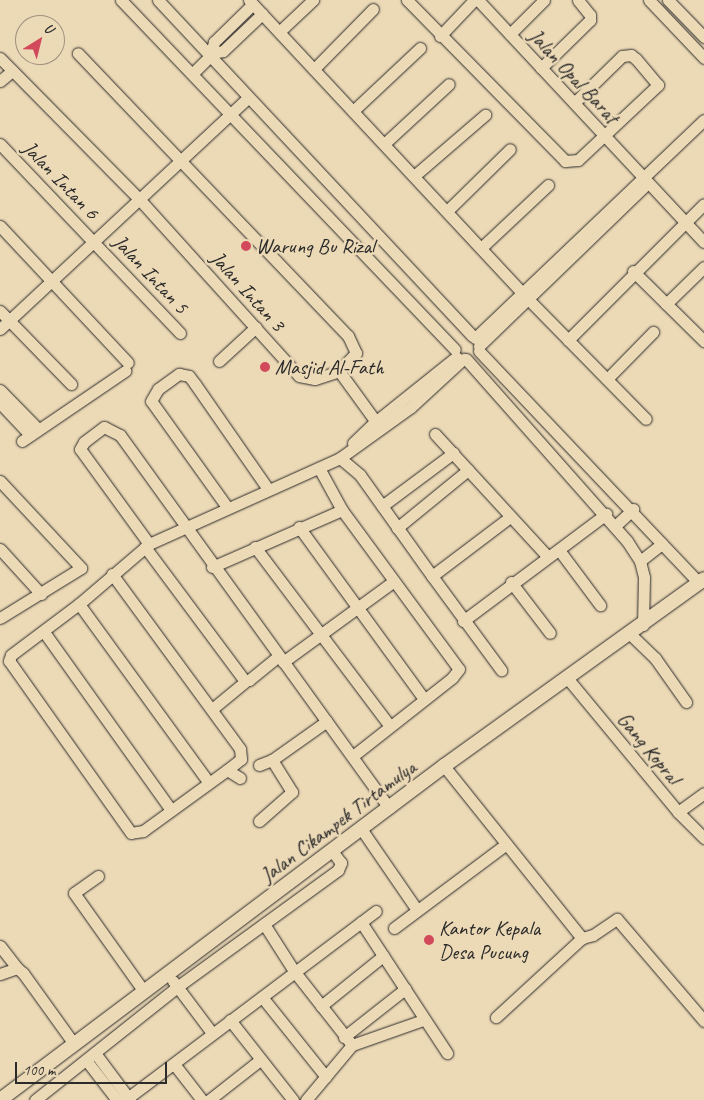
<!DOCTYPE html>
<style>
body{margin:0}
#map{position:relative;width:704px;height:1100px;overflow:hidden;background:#ecd9b6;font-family:Caveat,sans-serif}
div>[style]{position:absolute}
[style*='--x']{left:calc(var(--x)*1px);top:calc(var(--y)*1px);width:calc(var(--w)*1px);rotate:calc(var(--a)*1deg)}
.roads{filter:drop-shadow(0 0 1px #2b2b2b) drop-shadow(0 0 1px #2b2b2b)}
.minor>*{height:11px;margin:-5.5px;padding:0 5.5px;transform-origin:5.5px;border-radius:5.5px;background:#ecd9b6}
.tertiary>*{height:14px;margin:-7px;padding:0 7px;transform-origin:7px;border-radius:7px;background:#ecd9b6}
.dots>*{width:14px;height:14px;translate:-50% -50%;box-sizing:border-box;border:2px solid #ecd9b6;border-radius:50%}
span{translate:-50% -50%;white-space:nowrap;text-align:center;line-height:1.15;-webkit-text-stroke:5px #ecd9b6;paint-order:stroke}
.street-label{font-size:21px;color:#2b2b2b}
.poi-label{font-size:21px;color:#2b2b2b}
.left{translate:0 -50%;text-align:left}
.north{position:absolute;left:15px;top:15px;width:50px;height:50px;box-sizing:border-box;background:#ecd9b6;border:1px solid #9f937e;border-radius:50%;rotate:36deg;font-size:14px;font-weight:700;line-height:20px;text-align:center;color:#2b2b2b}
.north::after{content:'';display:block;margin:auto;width:18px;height:22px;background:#d1495b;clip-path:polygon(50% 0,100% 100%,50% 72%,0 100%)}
.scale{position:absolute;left:15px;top:1062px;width:152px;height:22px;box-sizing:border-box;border:2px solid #2b2b2b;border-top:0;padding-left:6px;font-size:15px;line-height:18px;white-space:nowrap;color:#2b2b2b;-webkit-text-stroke:4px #ecd9b6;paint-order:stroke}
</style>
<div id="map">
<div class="roads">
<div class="minor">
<div style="--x:121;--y:0;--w:483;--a:46.3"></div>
<div style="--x:158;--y:0;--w:460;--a:46.9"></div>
<div style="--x:249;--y:0;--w:409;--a:47"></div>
<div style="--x:528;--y:299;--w:168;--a:45.5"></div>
<div style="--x:407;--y:0;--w:226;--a:45.5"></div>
<div style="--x:565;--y:161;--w:13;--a:-4"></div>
<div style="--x:578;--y:160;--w:110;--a:-43.2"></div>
<div style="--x:658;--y:85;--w:34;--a:-130"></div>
<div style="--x:636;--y:59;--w:6;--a:-141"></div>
<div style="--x:631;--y:55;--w:9;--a:174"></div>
<div style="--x:622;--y:56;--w:67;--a:135.6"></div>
<div style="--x:478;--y:0;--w:331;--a:47"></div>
<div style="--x:649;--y:0;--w:80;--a:46.5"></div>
<div style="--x:668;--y:0;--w:52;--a:45.8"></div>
<div style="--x:279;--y:32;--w:47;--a:-43.3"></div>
<div style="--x:510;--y:34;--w:48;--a:-45"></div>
<div style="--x:440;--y:36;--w:50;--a:-46.6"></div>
<div style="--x:212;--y:53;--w:11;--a:-10"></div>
<div style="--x:223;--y:51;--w:54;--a:-43.5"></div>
<div style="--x:0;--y:58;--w:199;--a:45.4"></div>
<div style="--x:140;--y:200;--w:237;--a:47.9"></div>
<div style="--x:299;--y:376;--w:16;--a:11"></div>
<div style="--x:315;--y:379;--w:25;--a:-18"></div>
<div style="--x:339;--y:371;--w:25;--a:-47"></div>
<div style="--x:356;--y:353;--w:19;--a:-115"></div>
<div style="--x:348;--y:336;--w:391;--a:-133.7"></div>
<div style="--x:541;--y:68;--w:69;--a:-44.4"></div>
<div style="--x:590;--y:20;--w:5;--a:-90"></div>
<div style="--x:590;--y:15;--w:19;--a:-129"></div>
<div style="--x:314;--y:69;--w:84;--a:-45.5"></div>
<div style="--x:193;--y:73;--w:24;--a:-45"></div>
<div style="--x:210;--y:56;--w:15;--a:-74"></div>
<div style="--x:214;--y:42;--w:54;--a:-44.3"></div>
<div style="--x:0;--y:81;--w:16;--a:-40"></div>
<div style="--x:353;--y:111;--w:92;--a:-43.2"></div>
<div style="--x:0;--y:144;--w:261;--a:46.4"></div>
<div style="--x:384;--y:144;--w:88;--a:-42.7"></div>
<div style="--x:414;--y:176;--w:94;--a:-40.7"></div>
<div style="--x:447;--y:211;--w:88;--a:-44.5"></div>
<div style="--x:0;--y:226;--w:187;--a:46.9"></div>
<div style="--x:481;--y:248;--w:92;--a:-43.2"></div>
<div style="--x:633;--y:271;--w:100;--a:44.6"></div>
<div style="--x:666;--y:304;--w:53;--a:-44.2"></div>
<div style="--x:0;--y:311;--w:102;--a:45.8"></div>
<div style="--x:0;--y:329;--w:339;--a:-43"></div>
<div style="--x:475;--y:338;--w:316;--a:-43.6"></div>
<div style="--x:568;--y:340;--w:192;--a:-45"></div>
<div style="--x:479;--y:346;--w:233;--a:-44"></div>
<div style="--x:479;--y:351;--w:320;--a:46.5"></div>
<div style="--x:466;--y:359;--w:243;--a:48.5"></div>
<div style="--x:627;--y:541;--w:24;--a:57"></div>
<div style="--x:640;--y:561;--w:16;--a:76"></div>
<div style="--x:644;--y:577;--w:48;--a:91.2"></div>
<div style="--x:219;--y:361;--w:50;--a:-42.6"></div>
<div style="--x:339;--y:371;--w:68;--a:54"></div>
<div style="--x:607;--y:379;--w:66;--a:-45.6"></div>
<div style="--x:0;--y:390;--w:54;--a:45.7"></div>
<div style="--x:0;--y:403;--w:44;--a:46.8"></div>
<div style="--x:435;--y:434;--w:167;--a:47.4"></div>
<div style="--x:22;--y:441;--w:125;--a:-34.2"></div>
<div style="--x:353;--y:443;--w:30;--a:-44"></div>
<div style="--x:375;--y:422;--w:104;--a:-38.7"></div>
<div style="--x:340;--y:458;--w:26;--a:40"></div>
<div style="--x:360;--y:475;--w:124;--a:54.5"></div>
<div style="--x:432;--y:576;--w:98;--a:-37.1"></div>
<div style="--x:319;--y:468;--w:48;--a:61.3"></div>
<div style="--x:342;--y:510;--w:197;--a:53.7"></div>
<div style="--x:459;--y:669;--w:11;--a:128"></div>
<div style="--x:452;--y:678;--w:126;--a:141.8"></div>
<div style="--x:0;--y:481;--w:119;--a:47"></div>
<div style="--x:81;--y:568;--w:95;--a:148.3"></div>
<div style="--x:382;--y:506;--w:89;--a:-36.7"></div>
<div style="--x:227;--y:507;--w:130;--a:-125.6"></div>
<div style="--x:151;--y:401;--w:14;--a:-60"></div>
<div style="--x:158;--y:389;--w:26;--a:-36"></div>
<div style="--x:179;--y:374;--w:10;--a:11"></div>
<div style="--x:189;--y:376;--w:10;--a:53"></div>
<div style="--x:195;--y:384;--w:128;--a:55.2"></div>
<div style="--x:615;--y:526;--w:25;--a:-43"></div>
<div style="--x:299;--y:527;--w:213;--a:54"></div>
<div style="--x:397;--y:528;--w:92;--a:-39.2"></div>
<div style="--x:149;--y:544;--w:117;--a:-126"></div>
<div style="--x:80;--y:449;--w:8;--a:-60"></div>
<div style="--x:84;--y:442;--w:25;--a:-37"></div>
<div style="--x:104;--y:427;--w:18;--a:27"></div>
<div style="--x:120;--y:435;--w:460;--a:54.2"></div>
<div style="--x:145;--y:547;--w:166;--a:53.3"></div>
<div style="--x:244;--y:680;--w:5;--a:0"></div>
<div style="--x:249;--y:680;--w:38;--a:-39"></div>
<div style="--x:255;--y:547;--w:223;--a:53"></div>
<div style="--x:0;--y:549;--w:61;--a:47.7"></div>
<div style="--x:559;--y:550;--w:69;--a:53.3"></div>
<div style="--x:640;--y:561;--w:28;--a:-38"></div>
<div style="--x:212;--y:567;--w:142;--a:-23.7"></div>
<div style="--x:112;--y:574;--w:217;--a:53.8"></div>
<div style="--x:240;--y:749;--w:10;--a:84"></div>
<div style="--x:241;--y:759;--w:18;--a:142"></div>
<div style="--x:432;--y:576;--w:117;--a:53.7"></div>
<div style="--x:511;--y:582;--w:64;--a:52.6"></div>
<div style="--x:79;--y:604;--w:221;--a:54"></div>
<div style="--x:463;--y:621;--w:179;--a:-36.8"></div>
<div style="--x:44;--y:632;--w:219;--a:54.5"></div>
<div style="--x:630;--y:634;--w:35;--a:44"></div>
<div style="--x:655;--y:658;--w:54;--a:54.8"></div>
<div style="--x:283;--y:662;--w:137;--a:-36.1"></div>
<div style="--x:568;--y:679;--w:173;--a:50.4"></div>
<div style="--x:678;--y:812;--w:37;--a:45"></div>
<div style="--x:212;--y:709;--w:44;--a:-39.5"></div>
<div style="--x:259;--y:765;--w:14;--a:-21"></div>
<div style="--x:272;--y:760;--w:67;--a:-35.3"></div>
<div style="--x:444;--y:766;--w:221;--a:51.3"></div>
<div style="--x:582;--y:938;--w:117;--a:137.4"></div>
<div style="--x:240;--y:778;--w:15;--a:-148"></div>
<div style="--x:227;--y:770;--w:104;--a:144"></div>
<div style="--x:143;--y:831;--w:12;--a:171"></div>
<div style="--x:131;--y:833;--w:211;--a:-125.3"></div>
<div style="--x:9;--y:661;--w:6;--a:-72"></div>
<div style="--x:11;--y:655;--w:85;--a:-36.9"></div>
<div style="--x:79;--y:604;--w:92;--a:-40.6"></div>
<div style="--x:149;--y:544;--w:209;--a:-24.2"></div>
<div style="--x:340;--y:458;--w:87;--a:-35.7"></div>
<div style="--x:411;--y:407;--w:71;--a:-42.7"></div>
<div style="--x:678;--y:812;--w:32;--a:-36"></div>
<div style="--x:259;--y:821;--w:44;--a:-41.3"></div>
<div style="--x:292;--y:792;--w:38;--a:-122"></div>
<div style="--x:362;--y:830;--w:97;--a:55.5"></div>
<div style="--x:98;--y:876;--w:29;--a:145"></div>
<div style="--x:74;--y:893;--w:119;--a:54.6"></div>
<div style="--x:361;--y:922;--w:157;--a:56.7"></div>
<div style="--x:264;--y:924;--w:56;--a:57.4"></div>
<div style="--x:294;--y:971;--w:94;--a:51.9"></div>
<div style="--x:394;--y:928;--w:139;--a:-36.8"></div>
<div style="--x:582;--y:938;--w:11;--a:-15"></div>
<div style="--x:593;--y:935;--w:29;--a:-34"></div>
<div style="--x:617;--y:919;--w:134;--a:49.5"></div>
<div style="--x:0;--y:946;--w:28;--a:52"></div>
<div style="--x:0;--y:974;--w:18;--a:-19"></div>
<div style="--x:17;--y:968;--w:8;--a:40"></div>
<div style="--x:23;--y:973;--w:87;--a:54.3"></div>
<div style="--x:173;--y:981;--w:65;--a:53.1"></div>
<div style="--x:262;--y:997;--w:102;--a:51.3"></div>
<div style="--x:321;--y:1006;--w:80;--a:-38.9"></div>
<div style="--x:230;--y:1020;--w:102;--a:51.8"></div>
<div style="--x:344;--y:1037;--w:78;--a:-38.2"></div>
<div style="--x:95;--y:1053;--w:59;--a:53.3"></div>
<div style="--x:86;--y:1060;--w:51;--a:52.2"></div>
<div style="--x:174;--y:1064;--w:46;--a:52.1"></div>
<div style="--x:35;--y:1100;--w:181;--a:-38.5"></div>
<div style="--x:177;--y:987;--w:199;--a:-36"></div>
<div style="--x:338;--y:870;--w:8;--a:-67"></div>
<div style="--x:341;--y:863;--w:14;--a:-126"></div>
<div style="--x:125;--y:1100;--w:314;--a:-37"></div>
<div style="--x:209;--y:1100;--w:65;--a:-38.1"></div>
<div style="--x:306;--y:1100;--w:72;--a:-50.1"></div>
<div style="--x:352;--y:1045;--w:75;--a:-19.4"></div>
</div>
<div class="tertiary">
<div style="--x:0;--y:1100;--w:556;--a:-36.95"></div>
<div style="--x:444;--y:766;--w:320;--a:-35.7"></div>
</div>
</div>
<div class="dots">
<div style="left:246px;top:246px;background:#d1495b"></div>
<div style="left:265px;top:367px;background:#d1495b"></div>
<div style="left:429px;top:940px;background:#d1495b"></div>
</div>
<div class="street-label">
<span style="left:574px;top:76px;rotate:47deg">Jalan Opal Barat</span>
<span style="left:61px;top:180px;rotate:46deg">Jalan Intan 6</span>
<span style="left:151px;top:274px;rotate:47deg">Jalan Intan 5</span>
<span style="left:248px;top:291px;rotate:48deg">Jalan Intan 3</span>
<span style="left:649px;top:748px;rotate:50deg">Gang Kopral</span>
<span style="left:338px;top:821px;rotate:-37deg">Jalan Cikampek Tirtamulya</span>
</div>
<div class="poi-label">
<span class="left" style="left:256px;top:246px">Warung Bu Rizal</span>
<span class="left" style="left:275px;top:367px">Masjid Al-Fath</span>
<span class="left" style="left:439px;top:940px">Kantor Kepala<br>Desa Pucung</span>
</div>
<div class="north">U</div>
<div class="scale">100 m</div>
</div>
